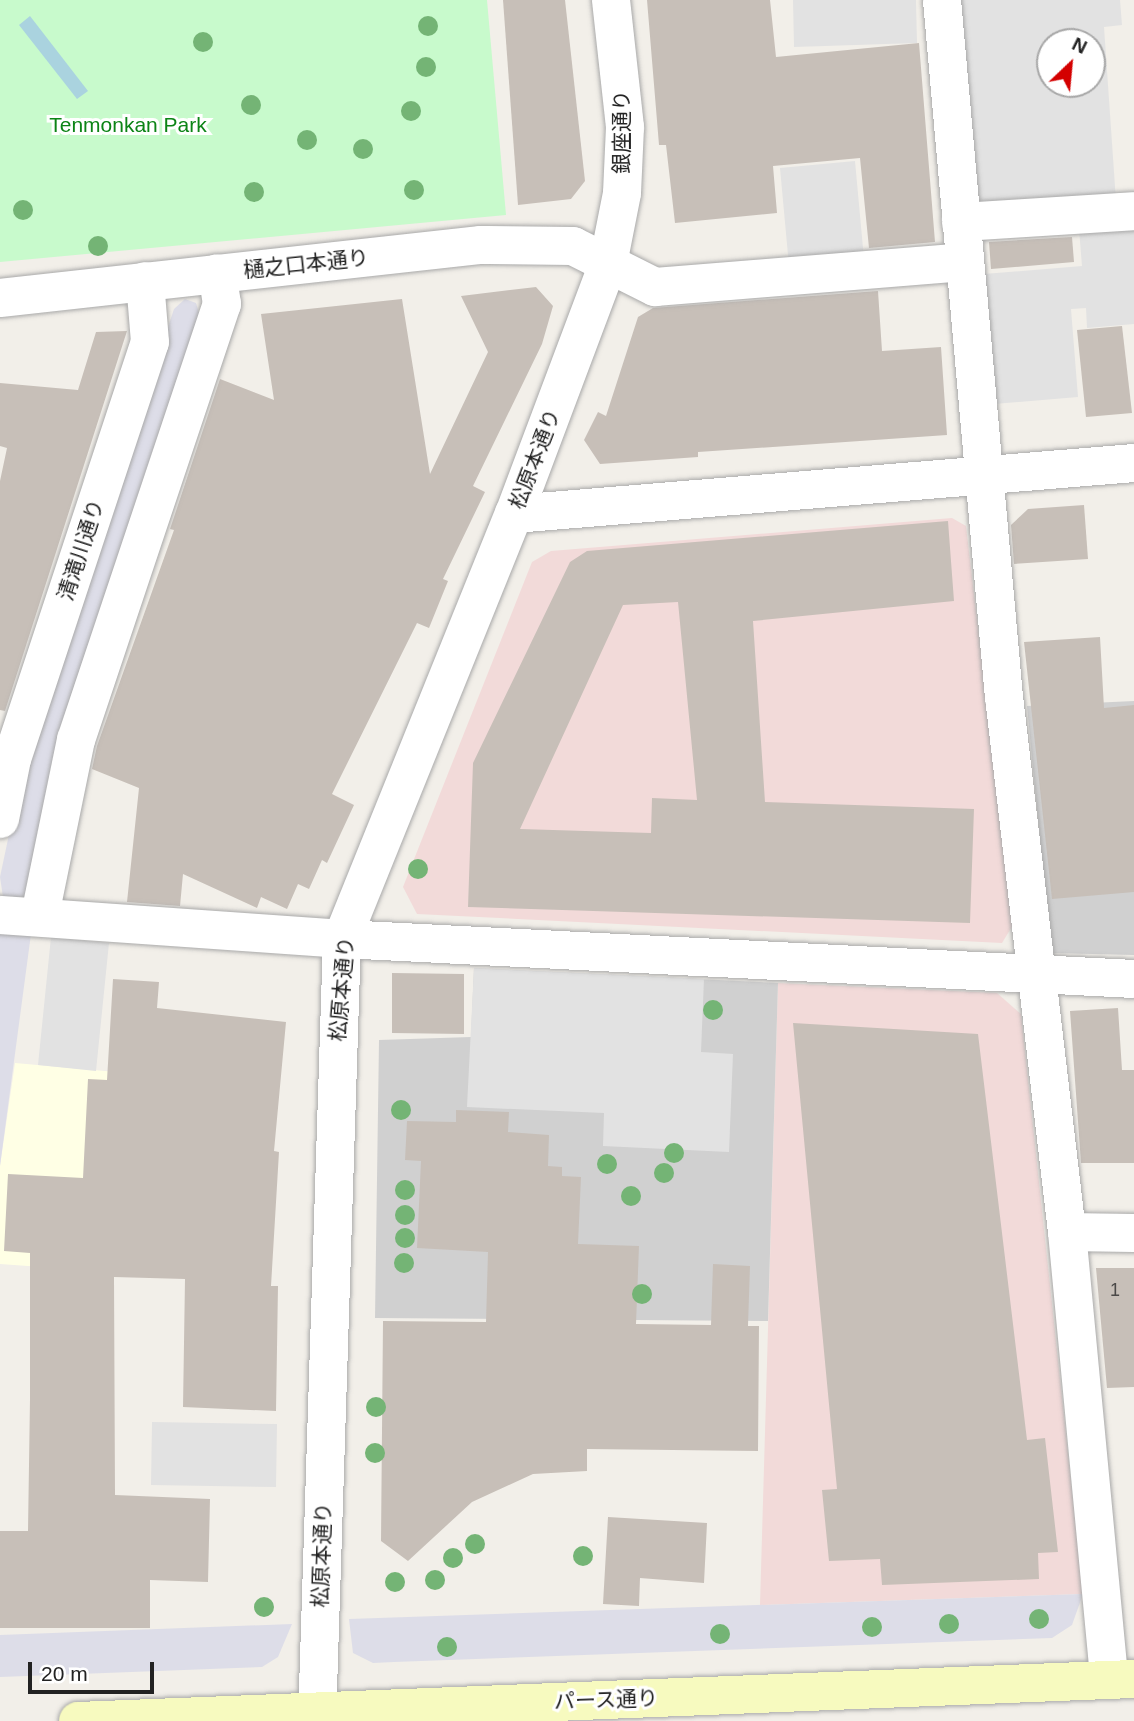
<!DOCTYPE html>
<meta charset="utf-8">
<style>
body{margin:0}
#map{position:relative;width:1134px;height:1721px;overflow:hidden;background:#f2efe9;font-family:Arial,"Noto Sans JP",sans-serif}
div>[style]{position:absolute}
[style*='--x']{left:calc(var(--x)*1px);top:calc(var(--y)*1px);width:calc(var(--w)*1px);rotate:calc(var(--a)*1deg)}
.commercial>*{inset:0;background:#f2dad9}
.education>*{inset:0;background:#ffffe5}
.religious>*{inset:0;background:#d0d0d0}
.park>*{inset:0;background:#c8facc}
.parking>*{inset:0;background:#e2e2e2}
.plaza>*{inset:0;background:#dddde8}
.water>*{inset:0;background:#aad3df}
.building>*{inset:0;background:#c7bfb8}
.roads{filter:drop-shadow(0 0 2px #a9a9a9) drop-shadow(0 0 2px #a9a9a9)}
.street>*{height:38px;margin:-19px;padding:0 19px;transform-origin:19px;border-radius:19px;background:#fff}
.secondary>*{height:38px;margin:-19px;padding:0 19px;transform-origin:19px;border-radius:19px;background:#f7fabf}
.trees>*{width:20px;height:20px;margin:-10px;border-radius:50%;background:#74b475}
span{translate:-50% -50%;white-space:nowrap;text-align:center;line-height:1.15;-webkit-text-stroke:6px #fff;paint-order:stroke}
.number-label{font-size:18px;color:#4b4948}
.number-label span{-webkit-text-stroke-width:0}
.park-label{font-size:21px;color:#0c8416}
.street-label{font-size:21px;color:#222}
.north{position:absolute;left:1036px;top:28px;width:70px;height:70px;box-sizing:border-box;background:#fff;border:2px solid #a7a7a7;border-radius:50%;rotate:26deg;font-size:19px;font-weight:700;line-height:28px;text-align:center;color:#222}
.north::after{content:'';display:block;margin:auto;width:24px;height:32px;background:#d40000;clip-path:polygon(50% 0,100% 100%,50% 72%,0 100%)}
.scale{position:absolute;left:28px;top:1662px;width:126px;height:32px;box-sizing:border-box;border:4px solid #222;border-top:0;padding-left:9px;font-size:21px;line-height:24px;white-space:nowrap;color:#222;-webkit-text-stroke:5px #fff;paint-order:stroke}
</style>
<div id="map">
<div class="commercial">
<div style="clip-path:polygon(952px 518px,966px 526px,1013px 925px,1002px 943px,417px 914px,403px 887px,532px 562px,551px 551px)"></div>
<div style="clip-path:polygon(778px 983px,997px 993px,1021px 1014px,1083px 1594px,760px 1605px)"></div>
</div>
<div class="education">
<div style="clip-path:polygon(15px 1063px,161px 1076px,153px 1275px,0 1264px,0 1166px)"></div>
</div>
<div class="religious">
<div style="clip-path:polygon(1134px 701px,1134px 955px,1051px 953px,1027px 706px)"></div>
<div style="clip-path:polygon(474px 968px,778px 983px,768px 1321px,375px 1318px,379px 1040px,471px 1037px)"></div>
</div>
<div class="park">
<div style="clip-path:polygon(0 0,487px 0,506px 215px,0 262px)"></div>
</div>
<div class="parking">
<div style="clip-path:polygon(793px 0,916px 0,917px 43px,794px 47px)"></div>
<div style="clip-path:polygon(evenodd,959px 0,1120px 0,1122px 25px,1104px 27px,1116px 201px,976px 211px,959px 0,1050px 42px,1092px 42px,1092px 84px,1050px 84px,1050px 42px)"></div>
<div style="clip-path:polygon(855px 161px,864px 259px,789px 266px,780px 168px)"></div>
<div style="clip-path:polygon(1134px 224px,1134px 324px,1087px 328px,1086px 308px,1071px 309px,1078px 397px,994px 404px,984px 274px,1082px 266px,1079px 229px)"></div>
<div style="clip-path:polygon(51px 937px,109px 943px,96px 1071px,38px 1065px)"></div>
<div style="clip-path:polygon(474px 968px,704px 979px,701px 1052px,733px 1054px,729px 1152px,603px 1146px,604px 1113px,467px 1107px)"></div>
<div style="clip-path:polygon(152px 1422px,277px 1424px,276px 1487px,151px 1485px)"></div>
</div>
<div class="plaza">
<div style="clip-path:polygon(185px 299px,196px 303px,202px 323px,25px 897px,3px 897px,0 877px,25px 759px,174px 309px)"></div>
<div style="clip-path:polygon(0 934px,31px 934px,0 1166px)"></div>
<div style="clip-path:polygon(1083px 1594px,1072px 1625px,1052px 1638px,394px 1662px,373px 1663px,353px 1653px,349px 1619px)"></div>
<div style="clip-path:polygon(292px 1624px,278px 1657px,262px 1667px,0 1677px,0 1635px)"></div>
</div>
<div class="water">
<div style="clip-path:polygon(30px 16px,88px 91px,77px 99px,19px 25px)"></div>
</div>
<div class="building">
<div style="clip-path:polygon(503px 0,565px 0,585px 181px,571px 199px,518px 205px)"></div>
<div style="clip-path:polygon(647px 0,770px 0,776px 57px,919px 43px,935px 242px,869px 248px,860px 158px,773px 166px,777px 213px,675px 223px,666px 145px,659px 145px)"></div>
<div style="clip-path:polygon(1072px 237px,1074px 262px,991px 269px,989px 242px)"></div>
<div style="clip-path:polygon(536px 287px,553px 306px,542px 344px,473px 486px,485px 492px,443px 579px,448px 581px,429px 628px,417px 623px,332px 794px,354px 805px,327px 863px,322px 860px,309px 889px,298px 884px,287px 909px,261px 897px,257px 908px,183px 874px,180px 906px,127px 902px,139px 788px,92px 769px,97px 746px,174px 530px,170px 529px,220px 379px,274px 400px,261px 314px,402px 299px,430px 474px,488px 352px,461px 296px)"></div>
<div style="clip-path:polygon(878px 291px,882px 351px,941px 347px,947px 435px,698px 452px,698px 457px,600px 464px,584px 440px,598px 412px,606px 416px,638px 317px,653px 308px)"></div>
<div style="clip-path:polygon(1122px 326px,1132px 413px,1086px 417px,1077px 330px)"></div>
<div style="clip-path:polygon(127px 331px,5px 711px,0 710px,0 481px,7px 448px,0 446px,0 383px,78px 390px,96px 332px)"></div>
<div style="clip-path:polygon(1084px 505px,1088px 559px,1014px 564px,1011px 525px,1028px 509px)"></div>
<div style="clip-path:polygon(evenodd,948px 521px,954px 601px,753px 621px,765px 802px,974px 809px,970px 923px,468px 907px,473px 763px,570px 562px,587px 551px,948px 521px,678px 602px,697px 800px,652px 798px,651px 833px,520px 829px,623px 605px,678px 602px)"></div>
<div style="clip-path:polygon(1100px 637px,1104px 708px,1134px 705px,1134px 892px,1052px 899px,1024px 642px)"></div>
<div style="clip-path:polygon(392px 973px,464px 974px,464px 1034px,392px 1033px)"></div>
<div style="clip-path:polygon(113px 979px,159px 982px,157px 1008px,286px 1022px,274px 1151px,279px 1152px,271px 1286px,278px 1286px,276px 1411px,183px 1407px,185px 1279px,114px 1277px,115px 1495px,210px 1499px,208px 1582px,150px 1580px,150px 1628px,0 1628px,0 1531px,28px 1531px,30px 1399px,30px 1253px,4px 1251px,8px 1174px,83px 1178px,88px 1079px,107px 1080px)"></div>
<div style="clip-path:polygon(1118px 1008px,1122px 1070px,1134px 1070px,1134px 1163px,1081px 1163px,1070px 1011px)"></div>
<div style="clip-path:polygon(793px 1023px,978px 1034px,1027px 1440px,1045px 1438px,1058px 1552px,1038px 1553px,1039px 1579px,882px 1585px,880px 1559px,829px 1561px,822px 1490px,837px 1489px)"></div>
<div style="clip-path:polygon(456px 1110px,509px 1112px,508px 1132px,549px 1135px,548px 1166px,562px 1167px,562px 1176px,581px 1177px,578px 1244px,639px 1246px,636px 1324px,711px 1325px,713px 1264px,750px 1266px,748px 1326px,759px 1326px,758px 1451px,587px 1449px,587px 1471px,533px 1474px,472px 1502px,408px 1561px,381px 1541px,383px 1321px,486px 1322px,488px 1252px,417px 1248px,421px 1161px,405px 1160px,407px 1121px,456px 1122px)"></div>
<div style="clip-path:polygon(1096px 1268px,1134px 1268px,1134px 1387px,1107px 1388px)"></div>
<div style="clip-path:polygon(608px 1517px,707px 1523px,704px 1583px,640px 1578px,639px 1606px,603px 1604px)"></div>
</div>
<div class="roads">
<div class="street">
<div style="--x:942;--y:0;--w:700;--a:84.92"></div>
<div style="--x:1004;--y:697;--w:539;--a:83.28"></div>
<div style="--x:1067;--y:1232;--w:450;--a:84.6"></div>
<div style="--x:961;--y:222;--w:173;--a:-3.6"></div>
<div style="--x:0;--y:298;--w:484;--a:-6.3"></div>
<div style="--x:481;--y:245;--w:92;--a:0.6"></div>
<div style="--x:573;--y:246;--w:92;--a:26.6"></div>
<div style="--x:655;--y:287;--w:310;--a:-4.6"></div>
<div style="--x:514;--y:514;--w:622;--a:-4.7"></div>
<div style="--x:0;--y:819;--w:61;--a:-78.7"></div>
<div style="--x:12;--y:759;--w:439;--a:-71.7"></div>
<div style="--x:150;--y:342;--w:61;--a:-94.7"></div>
<div style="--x:0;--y:915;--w:343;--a:4"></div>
<div style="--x:342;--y:939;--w:793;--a:2.89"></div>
<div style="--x:40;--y:915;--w:179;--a:-78.4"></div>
<div style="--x:76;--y:740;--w:460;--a:-71.5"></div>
<div style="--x:222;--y:304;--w:31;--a:-99"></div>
<div style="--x:1067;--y:1232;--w:67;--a:0.9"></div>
<div style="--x:317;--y:1721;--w:782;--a:-88.17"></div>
<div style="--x:342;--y:939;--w:458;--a:-68"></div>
<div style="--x:514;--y:514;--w:267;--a:-69.4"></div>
<div style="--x:608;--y:264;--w:72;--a:-78.8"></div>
<div style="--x:622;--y:193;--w:66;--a:-87.4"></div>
<div style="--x:625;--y:127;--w:128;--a:-96.3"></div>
</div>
<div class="secondary">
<div style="--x:78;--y:1721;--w:1057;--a:-2.28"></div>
</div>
</div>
<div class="trees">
<div style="left:428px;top:26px"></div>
<div style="left:203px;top:42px"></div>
<div style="left:426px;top:67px"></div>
<div style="left:251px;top:105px"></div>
<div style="left:411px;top:111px"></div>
<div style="left:307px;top:140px"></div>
<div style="left:363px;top:149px"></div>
<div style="left:414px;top:190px"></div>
<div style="left:254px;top:192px"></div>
<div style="left:23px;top:210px"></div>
<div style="left:98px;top:246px"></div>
<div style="left:418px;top:869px"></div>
<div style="left:713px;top:1010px"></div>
<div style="left:401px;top:1110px"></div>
<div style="left:674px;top:1153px"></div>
<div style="left:607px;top:1164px"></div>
<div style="left:664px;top:1173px"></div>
<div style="left:405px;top:1190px"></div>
<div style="left:631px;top:1196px"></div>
<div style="left:405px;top:1215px"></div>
<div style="left:405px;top:1238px"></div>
<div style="left:404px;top:1263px"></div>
<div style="left:642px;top:1294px"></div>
<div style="left:376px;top:1407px"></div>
<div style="left:375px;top:1453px"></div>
<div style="left:475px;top:1544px"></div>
<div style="left:583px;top:1556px"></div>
<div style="left:453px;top:1558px"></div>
<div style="left:435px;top:1580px"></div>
<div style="left:395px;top:1582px"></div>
<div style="left:264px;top:1607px"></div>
<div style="left:1039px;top:1619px"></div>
<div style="left:949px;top:1624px"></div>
<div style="left:872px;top:1627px"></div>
<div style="left:720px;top:1634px"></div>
<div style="left:447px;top:1647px"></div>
</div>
<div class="number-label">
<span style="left:1115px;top:1290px">1</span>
</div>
<div class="park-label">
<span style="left:128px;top:125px">Tenmonkan Park</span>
</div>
<div class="street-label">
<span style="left:622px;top:132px;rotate:-90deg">銀座通り</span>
<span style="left:306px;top:264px;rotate:-6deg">樋之口本通り</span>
<span style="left:535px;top:459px;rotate:-69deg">松原本通り</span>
<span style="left:81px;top:550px;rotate:-72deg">清滝川通り</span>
<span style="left:342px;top:989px;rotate:-85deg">松原本通り</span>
<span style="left:322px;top:1555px;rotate:-88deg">松原本通り</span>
<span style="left:606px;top:1700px;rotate:-2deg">パース通り</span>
</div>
<div class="north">N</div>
<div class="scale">20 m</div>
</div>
